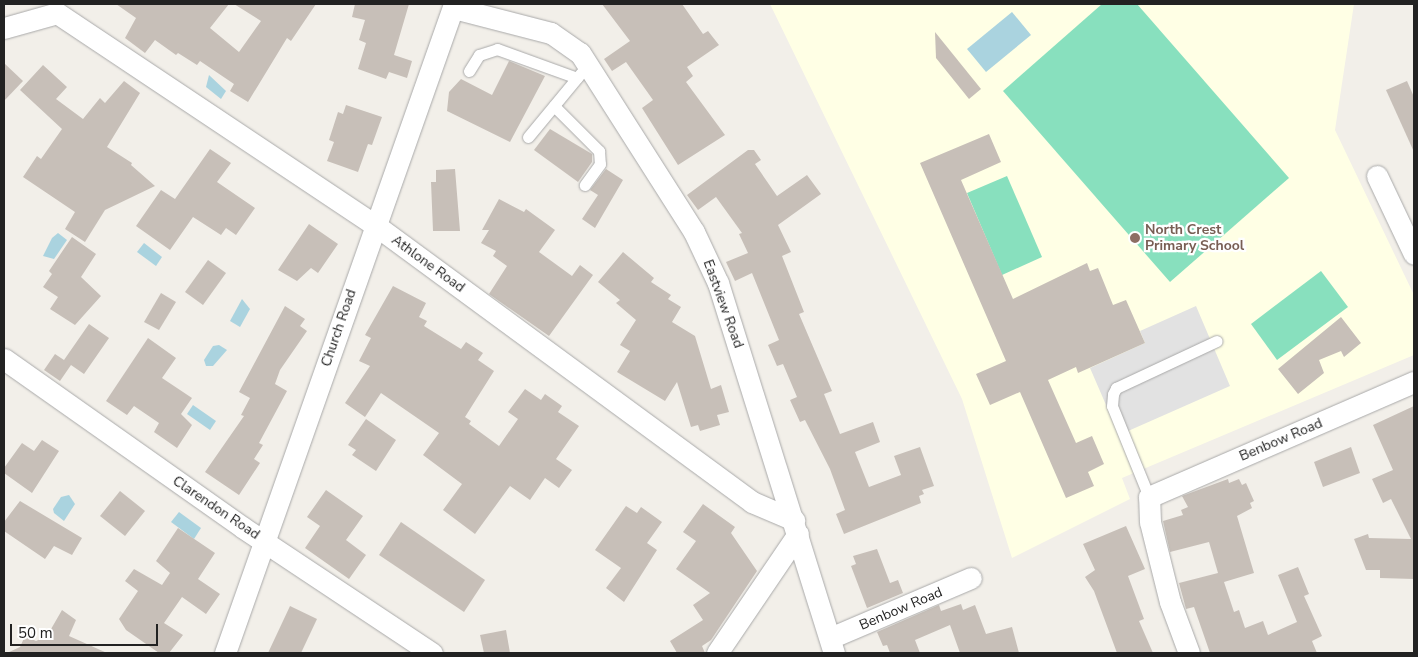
<!DOCTYPE html>
<style>
body{margin:0}
#map{position:relative;width:1418px;height:657px;overflow:hidden;background:#f2efe9;font-family:"Nunito Sans",sans-serif}
div>[style]{position:absolute}
[style*='--x']{left:calc(var(--x)*1px);top:calc(var(--y)*1px);width:calc(var(--w)*1px);rotate:calc(var(--a)*1deg)}
.education>*{inset:0;background:#ffffe5}
.pitch>*{inset:0;background:#88e0be}
.parking>*{inset:0;background:#e2e2e2}
.water>*{inset:0;background:#aad3df}
.building>*{inset:0;background:#c7bfb8}
.roads{filter:drop-shadow(0 0 1px #a9a9a9) drop-shadow(0 0 1px #a9a9a9)}
.service>*{height:11px;margin:-5.5px;padding:0 5.5px;transform-origin:5.5px;border-radius:5.5px;background:#fff}
.minor>*{height:21px;margin:-10.5px;padding:0 10.5px;transform-origin:10.5px;border-radius:10.5px;background:#fff}
.dots>*{width:14px;height:14px;translate:-50% -50%;box-sizing:border-box;border:2px solid #fff;border-radius:50%}
span{translate:-50% -50%;white-space:nowrap;text-align:center;line-height:1.15;-webkit-text-stroke:4.5px #fff;paint-order:stroke}
.education-label{font-size:14px;color:#785e54;font-weight:700}
.left{translate:0 -50%;text-align:left}
.street-label{font-size:14px;color:#222}
.frame{position:absolute;inset:0;border:5px solid #222;pointer-events:none}
.scale{position:absolute;left:10px;top:624px;width:148px;height:22px;box-sizing:border-box;border:2px solid #222;border-top:0;padding-left:6px;font-size:15px;line-height:18px;white-space:nowrap;color:#222;-webkit-text-stroke:4px #fff;paint-order:stroke}
</style>
<div id="map">
<div class="education">
<div style="clip-path:polygon(770px 4px,1354px 4px,1335px 130px,1414px 295px,1414px 355px,1122px 478px,1130px 499px,1012px 558px,962px 399px)"></div>
</div>
<div class="pitch">
<div style="clip-path:polygon(1102px 4px,1137px 4px,1289px 178px,1170px 282px,1003px 91px)"></div>
<div style="clip-path:polygon(1007px 176px,1042px 257px,1002px 275px,967px 193px)"></div>
<div style="clip-path:polygon(1321px 271px,1348px 307px,1277px 360px,1251px 324px)"></div>
</div>
<div class="parking">
<div style="clip-path:polygon(1196px 306px,1230px 386px,1119px 435px,1090px 368px,1145px 343px,1140px 331px)"></div>
</div>
<div class="water">
<div style="clip-path:polygon(1012px 12px,1031px 35px,986px 72px,967px 49px)"></div>
<div style="clip-path:polygon(209px 75px,226px 91px,221px 99px,206px 87px)"></div>
<div style="clip-path:polygon(58px 233px,67px 240px,54px 259px,43px 256px,52px 238px)"></div>
<div style="clip-path:polygon(144px 243px,162px 257px,156px 266px,137px 252px)"></div>
<div style="clip-path:polygon(242px 299px,250px 309px,240px 327px,230px 321px)"></div>
<div style="clip-path:polygon(219px 345px,227px 350px,213px 366px,206px 366px,204px 360px,213px 346px)"></div>
<div style="clip-path:polygon(193px 405px,216px 421px,210px 430px,187px 414px)"></div>
<div style="clip-path:polygon(69px 495px,75px 504px,64px 521px,54px 513px,53px 509px,61px 497px)"></div>
<div style="clip-path:polygon(179px 512px,201px 528px,194px 539px,171px 522px)"></div>
</div>
<div class="building">
<div style="clip-path:polygon(116px 4px,229px 4px,210px 28px,239px 52px,261px 21px,234px 4px,316px 4px,291px 41px,287px 38px,248px 102px,230px 91px,234px 84px,200px 61px,197px 65px,178px 53px,176px 55px,155px 40px,145px 53px,125px 38px,136px 18px)"></div>
<div style="clip-path:polygon(355px 4px,409px 4px,394px 55px,412px 61px,407px 78px,389px 72px,386px 79px,358px 69px,366px 43px,359px 40px,365px 20px,352px 17px)"></div>
<div style="clip-path:polygon(602px 4px,682px 4px,703px 34px,708px 31px,719px 45px,687px 67px,693px 76px,686px 82px,725px 135px,678px 165px,642px 108px,653px 100px,626px 62px,612px 71px,604px 59px,630px 41px)"></div>
<div style="clip-path:polygon(935px 32px,981px 89px,969px 99px,936px 58px)"></div>
<div style="clip-path:polygon(509px 61px,545px 76px,510px 142px,447px 111px,449px 92px,461px 79px,492px 95px)"></div>
<div style="clip-path:polygon(4px 63px,23px 81px,4px 101px)"></div>
<div style="clip-path:polygon(43px 65px,67px 87px,56px 99px,83px 119px,100px 98px,105px 103px,124px 81px,140px 93px,107px 147px,132px 163px,131px 165px,155px 186px,105px 210px,85px 242px,65px 229px,75px 212px,23px 177px,37px 156px,41px 159px,62px 129px,20px 90px)"></div>
<div style="clip-path:polygon(1407px 81px,1414px 97px,1414px 152px,1386px 90px)"></div>
<div style="clip-path:polygon(346px 105px,382px 117px,372px 145px,368px 144px,358px 172px,327px 161px,334px 142px,329px 140px,338px 112px,343px 114px)"></div>
<div style="clip-path:polygon(550px 129px,592px 154px,592px 162px,578px 182px,534px 150px)"></div>
<div style="clip-path:polygon(989px 134px,1001px 162px,961px 180px,1013px 299px,1087px 263px,1090px 271px,1098px 268px,1113px 305px,1126px 300px,1145px 343px,1078px 373px,1076px 367px,1048px 380px,1076px 443px,1092px 436px,1104px 464px,1088px 472px,1094px 486px,1066px 498px,1020px 392px,990px 405px,976px 374px,1006px 361px,920px 163px)"></div>
<div style="clip-path:polygon(210px 149px,231px 163px,217px 182px,255px 208px,236px 235px,226px 228px,221px 235px,193px 217px,170px 250px,136px 226px,161px 190px,175px 199px)"></div>
<div style="clip-path:polygon(748px 150px,754px 150px,761px 160px,755px 164px,777px 196px,807px 175px,821px 194px,778px 225px,791px 252px,782px 256px,804px 312px,799px 314px,832px 391px,824px 394px,840px 434px,873px 422px,880px 442px,855px 452px,869px 487px,901px 475px,894px 456px,920px 447px,934px 486px,922px 490px,924px 494px,919px 496px,921px 503px,844px 534px,836px 514px,845px 510px,830px 469px,805px 420px,800px 422px,790px 400px,797px 397px,783px 364px,777px 366px,768px 345px,779px 340px,752px 273px,735px 281px,726px 262px,748px 253px,739px 234px,742px 233px,716px 197px,698px 210px,687px 195px)"></div>
<div style="clip-path:polygon(455px 169px,460px 231px,433px 231px,431px 182px,436px 182px,436px 170px)"></div>
<div style="clip-path:polygon(606px 169px,623px 180px,595px 228px,582px 219px,598px 195px,590px 190px)"></div>
<div style="clip-path:polygon(499px 199px,524px 212px,526px 209px,555px 230px,539px 252px,572px 276px,580px 265px,593px 275px,549px 336px,489px 294px,507px 266px,493px 256px,496px 251px,481px 243px,489px 230px,482px 230px)"></div>
<div style="clip-path:polygon(309px 224px,338px 244px,318px 273px,311px 268px,297px 281px,278px 270px)"></div>
<div style="clip-path:polygon(72px 237px,96px 254px,81px 277px,101px 296px,75px 325px,50px 309px,58px 297px,43px 287px,52px 274px,49px 271px)"></div>
<div style="clip-path:polygon(623px 252px,654px 278px,651px 282px,671px 295px,668px 299px,681px 307px,672px 322px,695px 336px,711px 389px,721px 385px,729px 412px,717px 415px,720px 425px,700px 431px,698px 425px,691px 427px,677px 382px,665px 401px,617px 372px,630px 351px,620px 345px,636px 320px,616px 303px,620px 300px,598px 282px)"></div>
<div style="clip-path:polygon(208px 260px,226px 273px,203px 305px,185px 292px)"></div>
<div style="clip-path:polygon(393px 286px,426px 303px,419px 317px,427px 321px,424px 326px,461px 349px,466px 342px,483px 353px,478px 360px,494px 371px,465px 417px,471px 421px,469px 424px,499px 446px,518px 419px,508px 412px,525px 389px,541px 400px,545px 394px,562px 406px,558px 412px,579px 426px,556px 459px,572px 470px,559px 488px,545px 478px,530px 500px,510px 486px,475px 534px,443px 510px,462px 484px,423px 455px,439px 433px,381px 393px,365px 417px,345px 403px,370px 366px,359px 361px,371px 338px,365px 335px)"></div>
<div style="clip-path:polygon(161px 293px,176px 302px,159px 330px,144px 322px)"></div>
<div style="clip-path:polygon(285px 306px,305px 319px,300px 326px,307px 331px,280px 370px,275px 384px,287px 391px,259px 443px,263px 445px,254px 459px,260px 463px,239px 495px,205px 472px,244px 416px,241px 415px,250px 398px,239px 392px)"></div>
<div style="clip-path:polygon(1341px 317px,1361px 343px,1344px 357px,1341px 351px,1319px 360px,1324px 373px,1298px 394px,1278px 369px)"></div>
<div style="clip-path:polygon(89px 324px,109px 338px,84px 374px,71px 365px,60px 381px,44px 370px,55px 354px,64px 360px)"></div>
<div style="clip-path:polygon(148px 338px,176px 358px,162px 378px,192px 398px,181px 414px,192px 425px,177px 448px,154px 432px,159px 423px,134px 406px,127px 415px,106px 401px)"></div>
<div style="clip-path:polygon(1414px 406px,1414px 579px,1380px 578px,1380px 570px,1366px 570px,1354px 539px,1368px 534px,1369px 538px,1411px 539px,1391px 499px,1383px 503px,1372px 479px,1393px 470px,1373px 425px)"></div>
<div style="clip-path:polygon(366px 419px,396px 440px,376px 471px,352px 455px,356px 450px,348px 445px)"></div>
<div style="clip-path:polygon(42px 440px,59px 451px,32px 493px,4px 473px,4px 468px,22px 443px,34px 451px)"></div>
<div style="clip-path:polygon(1351px 447px,1360px 473px,1323px 487px,1314px 462px)"></div>
<div style="clip-path:polygon(1228px 479px,1229px 483px,1239px 479px,1242px 485px,1246px 483px,1254px 501px,1250px 503px,1252px 508px,1237px 516px,1254px 573px,1224px 582px,1234px 612px,1239px 610px,1245px 628px,1263px 621px,1268px 635px,1297px 622px,1278px 575px,1298px 567px,1309px 594px,1304px 596px,1322px 636px,1312px 641px,1317px 653px,1210px 653px,1194px 607px,1186px 609px,1179px 583px,1218px 573px,1209px 542px,1170px 552px,1163px 521px,1183px 515px,1181px 510px,1188px 507px,1182px 496px)"></div>
<div style="clip-path:polygon(326px 490px,363px 516px,346px 540px,366px 555px,349px 579px,305px 548px,320px 526px,307px 517px)"></div>
<div style="clip-path:polygon(120px 491px,145px 511px,125px 536px,100px 516px)"></div>
<div style="clip-path:polygon(20px 501px,82px 538px,72px 555px,54px 546px,45px 559px,4px 531px,4px 522px)"></div>
<div style="clip-path:polygon(703px 504px,735px 527px,731px 533px,757px 571px,711px 640px,702px 646px,705px 653px,677px 653px,670px 641px,703px 620px,693px 605px,710px 593px,676px 569px,696px 541px,683px 532px)"></div>
<div style="clip-path:polygon(626px 506px,637px 513px,641px 507px,662px 522px,647px 543px,657px 550px,624px 602px,606px 588px,621px 568px,595px 550px)"></div>
<div style="clip-path:polygon(401px 522px,485px 580px,464px 612px,379px 555px)"></div>
<div style="clip-path:polygon(1126px 526px,1145px 569px,1128px 576px,1144px 619px,1139px 621px,1153px 653px,1117px 653px,1094px 591px,1085px 577px,1095px 570px,1083px 544px)"></div>
<div style="clip-path:polygon(178px 528px,215px 553px,198px 579px,220px 594px,206px 614px,182px 597px,164px 623px,183px 635px,169px 653px,159px 653px,126px 630px,119px 619px,138px 591px,125px 581px,134px 569px,162px 585px,170px 573px,156px 561px)"></div>
<div style="clip-path:polygon(877px 549px,890px 583px,898px 580px,903px 593px,867px 608px,851px 566px,856px 564px,853px 556px)"></div>
<div style="clip-path:polygon(961px 604px,963px 610px,975px 605px,986px 634px,1012px 627px,1019px 653px,960px 653px,950px 625px,915px 640px,920px 653px,890px 653px,887px 645px,883px 646px,877px 632px,939px 605px,941px 611px)"></div>
<div style="clip-path:polygon(290px 606px,317px 619px,301px 653px,268px 653px)"></div>
<div style="clip-path:polygon(62px 610px,76px 620px,69px 636px,107px 653px,7px 653px,20px 647px,25px 636px,36px 641px,47px 636px)"></div>
<div style="clip-path:polygon(506px 630px,510px 653px,484px 653px,480px 635px)"></div>
</div>
<div class="roads">
<div class="service">
<div style="--x:469;--y:71;--w:19;--a:-58"></div>
<div style="--x:479;--y:55;--w:19;--a:-18"></div>
<div style="--x:497;--y:49;--w:85;--a:19.9"></div>
<div style="--x:554;--y:106;--w:64;--a:45"></div>
<div style="--x:599;--y:151;--w:13;--a:86"></div>
<div style="--x:600;--y:164;--w:26;--a:126"></div>
<div style="--x:528;--y:137;--w:83;--a:-50.4"></div>
<div style="--x:1149;--y:497;--w:98;--a:-112.1"></div>
<div style="--x:1112;--y:406;--w:12;--a:-85"></div>
<div style="--x:1113;--y:394;--w:7;--a:-63"></div>
<div style="--x:1116;--y:388;--w:111;--a:-25"></div>
</div>
<div class="minor">
<div style="--x:454;--y:8;--w:100;--a:14.5"></div>
<div style="--x:551;--y:33;--w:35;--a:35"></div>
<div style="--x:580;--y:53;--w:212;--a:57.5"></div>
<div style="--x:694;--y:232;--w:56;--a:64.8"></div>
<div style="--x:718;--y:283;--w:388;--a:72.6"></div>
<div style="--x:4;--y:28;--w:55;--a:-15.8"></div>
<div style="--x:57;--y:13;--w:382;--a:33.7"></div>
<div style="--x:375;--y:225;--w:468;--a:36.3"></div>
<div style="--x:752;--y:502;--w:46;--a:23.2"></div>
<div style="--x:1377;--y:176;--w:86;--a:64.6"></div>
<div style="--x:4;--y:359;--w:291;--a:35.2"></div>
<div style="--x:242;--y:527;--w:228;--a:33.6"></div>
<div style="--x:830;--y:638;--w:153;--a:-23.1"></div>
<div style="--x:225;--y:653;--w:688;--a:-70.56"></div>
<div style="--x:717;--y:653;--w:144;--a:-55.8"></div>
<div style="--x:1189;--y:653;--w:54;--a:-110.4"></div>
<div style="--x:1170;--y:602;--w:82;--a:-104"></div>
<div style="--x:1150;--y:522;--w:25;--a:-92"></div>
<div style="--x:1149;--y:497;--w:289;--a:-23.5"></div>
</div>
</div>
<div class="dots">
<div style="left:1135px;top:238px;background:#8d6e63"></div>
</div>
<div class="education-label">
<span class="left" style="left:1145px;top:238px">North Crest<br>Primary School</span>
</div>
<div class="street-label">
<span style="left:428px;top:264px;rotate:36deg">Athlone Road</span>
<span style="left:723px;top:304px;rotate:70deg">Eastview Road</span>
<span style="left:339px;top:328px;rotate:-71deg">Church Road</span>
<span style="left:1281px;top:440px;rotate:-23deg">Benbow Road</span>
<span style="left:216px;top:508px;rotate:34deg">Clarendon Road</span>
<span style="left:901px;top:609px;rotate:-23deg">Benbow Road</span>
</div>
<div class="frame"></div>
<div class="scale">50 m</div>
</div>
